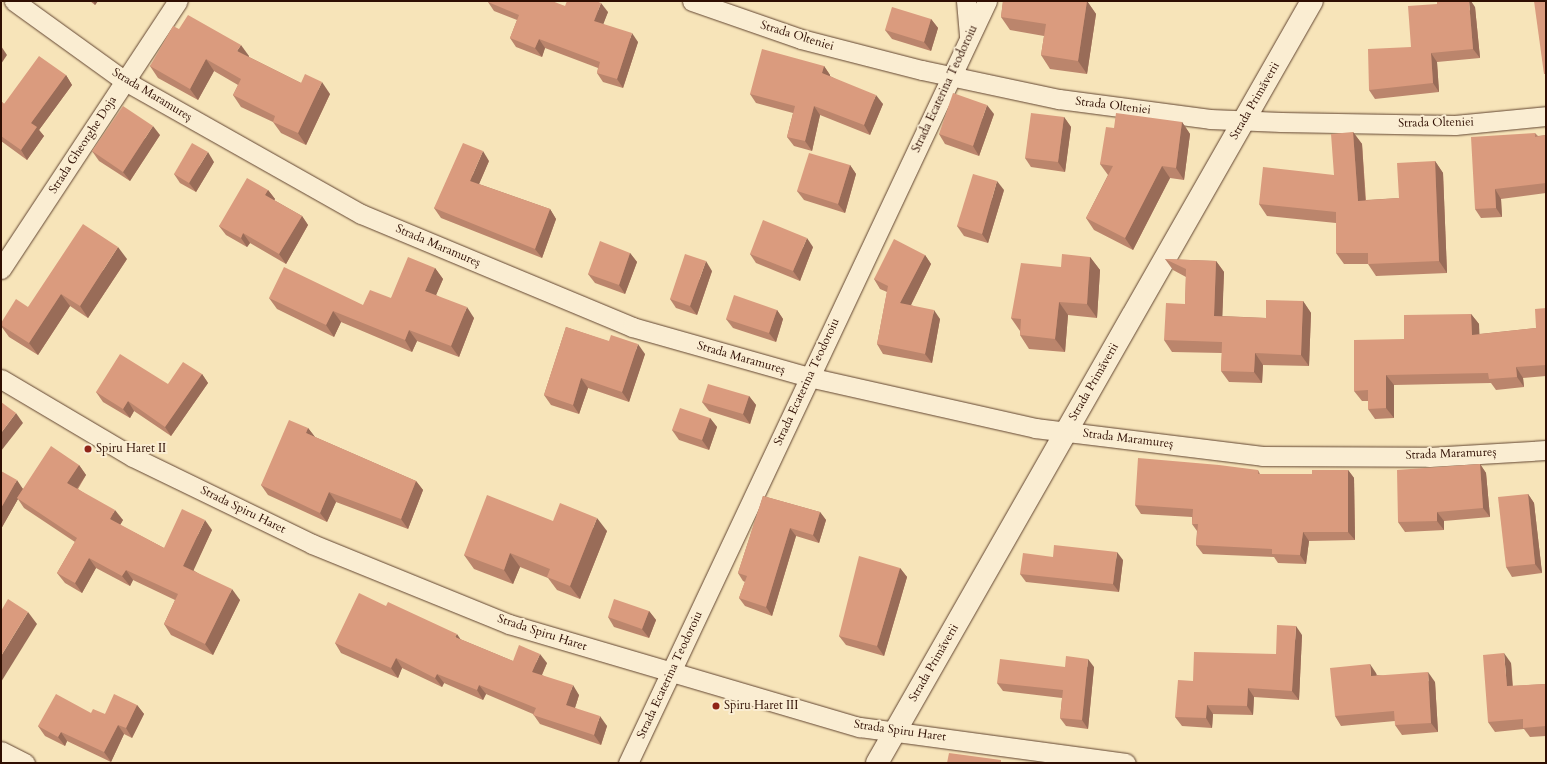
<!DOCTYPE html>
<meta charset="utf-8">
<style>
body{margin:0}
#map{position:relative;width:1547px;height:764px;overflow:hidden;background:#f7e4b9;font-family:Cardo,serif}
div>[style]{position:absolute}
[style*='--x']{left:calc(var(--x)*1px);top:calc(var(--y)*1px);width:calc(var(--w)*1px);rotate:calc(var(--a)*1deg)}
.roads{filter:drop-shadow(0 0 1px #614430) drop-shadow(0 0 1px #614430)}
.street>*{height:19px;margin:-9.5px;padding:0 9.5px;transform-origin:9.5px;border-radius:9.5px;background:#faedd2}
.secondary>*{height:22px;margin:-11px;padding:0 11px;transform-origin:11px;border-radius:11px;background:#faedd2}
.wall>*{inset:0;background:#bb856c}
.shaded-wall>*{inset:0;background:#996c58}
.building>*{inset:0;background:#da9b7e}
.dots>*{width:11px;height:11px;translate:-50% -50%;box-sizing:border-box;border:2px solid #faedd2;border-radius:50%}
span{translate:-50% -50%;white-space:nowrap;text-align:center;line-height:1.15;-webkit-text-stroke:4px #faedd2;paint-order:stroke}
.street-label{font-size:12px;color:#2f0e02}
.poi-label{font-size:12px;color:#2f0e02}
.left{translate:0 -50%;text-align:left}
.frame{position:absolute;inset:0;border:2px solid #2f0e02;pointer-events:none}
</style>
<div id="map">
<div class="roads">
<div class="street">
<div style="--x:14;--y:1;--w:137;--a:35.8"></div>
<div style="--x:125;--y:81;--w:271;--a:29.4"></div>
<div style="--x:361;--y:214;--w:294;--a:22.6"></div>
<div style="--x:632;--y:327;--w:184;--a:15.8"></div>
<div style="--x:809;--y:377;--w:232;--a:12.7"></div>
<div style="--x:1035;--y:428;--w:229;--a:7"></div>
<div style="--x:1262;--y:456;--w:167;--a:0.3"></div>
<div style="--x:1429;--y:457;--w:117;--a:-3.4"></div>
<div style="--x:692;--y:1;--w:115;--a:19.2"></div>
<div style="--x:801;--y:39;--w:125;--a:14.4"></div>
<div style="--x:922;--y:70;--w:140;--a:12"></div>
<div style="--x:1059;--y:99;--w:152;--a:7.5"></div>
<div style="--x:1210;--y:119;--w:71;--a:2.4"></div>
<div style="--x:1281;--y:122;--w:174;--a:1"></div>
<div style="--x:1455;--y:125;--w:91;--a:-5.6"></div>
<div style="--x:966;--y:1;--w:37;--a:85"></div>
<div style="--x:1;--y:269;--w:321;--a:-56.6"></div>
<div style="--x:1;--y:379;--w:153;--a:30.6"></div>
<div style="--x:133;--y:457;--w:199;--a:25.9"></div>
<div style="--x:312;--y:544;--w:213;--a:22.1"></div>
<div style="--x:509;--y:624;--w:366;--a:16.4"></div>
<div style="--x:860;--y:727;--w:268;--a:7.7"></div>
<div style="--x:1;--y:751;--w:27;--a:27"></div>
<div style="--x:628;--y:763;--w:842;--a:-64.77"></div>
</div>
<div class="secondary">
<div style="--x:877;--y:763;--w:877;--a:-60.28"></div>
</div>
</div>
<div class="wall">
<div style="clip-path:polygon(90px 1px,98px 1px,95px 5px)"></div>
<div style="clip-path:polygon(1003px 1px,1087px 1px,1096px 14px,1087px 74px,1050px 69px,1041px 55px,1044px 36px,1010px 30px,1001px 17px)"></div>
<div style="clip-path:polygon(488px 2px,565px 6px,608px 12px,603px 24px,638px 42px,623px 88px,603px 82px,597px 73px,598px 68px,545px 48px,542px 57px,516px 47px,510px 38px,517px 20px,494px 11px)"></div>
<div style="clip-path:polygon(1475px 7px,1480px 58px,1437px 62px,1439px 92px,1375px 99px,1369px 90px,1411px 47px)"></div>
<div style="clip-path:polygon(931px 19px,938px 28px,931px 51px,892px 39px,885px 30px)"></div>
<div style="clip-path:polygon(179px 29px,249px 56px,249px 57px,301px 83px,330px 94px,306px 145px,281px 133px,273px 122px,241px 107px,233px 95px,238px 85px,214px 71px,198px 100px,158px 78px,150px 66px)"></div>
<div style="clip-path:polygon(824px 66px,830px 75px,830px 76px,883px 104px,870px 135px,820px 115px,812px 151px,794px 146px,787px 137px,793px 113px,756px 103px,750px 94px)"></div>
<div style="clip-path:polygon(66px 75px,72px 85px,39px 130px,44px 136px,27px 160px,1px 141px,1px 101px,4px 104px)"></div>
<div style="clip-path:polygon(994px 114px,979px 156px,945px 144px,939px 134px)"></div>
<div style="clip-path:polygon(1064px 117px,1071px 127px,1065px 172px,1031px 167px,1025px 158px)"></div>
<div style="clip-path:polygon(1182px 122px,1190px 134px,1184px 180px,1170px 178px,1133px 250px,1094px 230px,1086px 218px,1108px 175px,1100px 164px,1114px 128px)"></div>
<div style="clip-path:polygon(1353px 132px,1362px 144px,1366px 200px,1399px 198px,1435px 161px,1443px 173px,1447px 273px,1376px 276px,1368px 264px,1344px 264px,1336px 253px,1336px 223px,1267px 216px,1259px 204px,1334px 175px)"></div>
<div style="clip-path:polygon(1535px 133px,1538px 136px,1546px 135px,1546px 193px,1501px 199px,1502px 217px,1481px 218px,1475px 209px)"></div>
<div style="clip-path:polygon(160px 135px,130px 181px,99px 161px,92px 151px)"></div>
<div style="clip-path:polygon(489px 161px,479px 184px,550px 209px,556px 219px,542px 258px,441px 218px,434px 208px)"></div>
<div style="clip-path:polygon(214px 162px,196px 192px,180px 183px,174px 174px)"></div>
<div style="clip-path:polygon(850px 165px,856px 174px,845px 213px,804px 200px,797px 191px)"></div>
<div style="clip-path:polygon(268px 190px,275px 199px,274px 200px,302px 216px,308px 225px,286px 264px,250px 243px,247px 247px,226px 235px,219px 226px)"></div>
<div style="clip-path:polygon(1004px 190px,988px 243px,964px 236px,957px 226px)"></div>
<div style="clip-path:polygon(813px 247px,800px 281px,756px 263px,750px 254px)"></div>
<div style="clip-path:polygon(630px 253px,637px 262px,625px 294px,595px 283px,588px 274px)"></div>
<div style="clip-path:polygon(925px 255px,931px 264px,911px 305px,940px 319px,932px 363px,883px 354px,877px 344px,887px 292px,880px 289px,874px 279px)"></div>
<div style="clip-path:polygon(1090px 257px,1100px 270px,1097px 318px,1068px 315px,1065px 352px,1029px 349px,1020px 335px,1020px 331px,1011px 318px,1061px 267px)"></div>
<div style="clip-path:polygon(127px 259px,88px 318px,70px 306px,38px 355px,9px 337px,1px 326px,1px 323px,28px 307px)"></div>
<div style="clip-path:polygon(1165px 259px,1216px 261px,1224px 272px,1222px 316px,1266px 318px,1303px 301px,1311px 313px,1309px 366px,1263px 365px,1262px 383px,1229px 382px,1221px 371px,1222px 353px,1172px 352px,1164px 340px,1185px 304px,1186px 277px,1173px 270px)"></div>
<div style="clip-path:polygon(435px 268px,443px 279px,436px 295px,474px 318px,459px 357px,417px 341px,412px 352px,341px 322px,334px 337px,277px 309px,269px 298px,363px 305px,391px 298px)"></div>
<div style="clip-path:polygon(712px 271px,697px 315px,676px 308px,670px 299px)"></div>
<div style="clip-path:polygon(1546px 308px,1546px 376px,1523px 378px,1524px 387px,1496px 390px,1491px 383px,1394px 385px,1394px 418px,1375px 419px,1368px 409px,1368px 401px,1362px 401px,1354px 391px,1404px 339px,1471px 314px,1479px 324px,1479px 334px,1536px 328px)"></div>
<div style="clip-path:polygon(777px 310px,783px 319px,776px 342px,733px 328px,726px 319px)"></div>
<div style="clip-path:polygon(566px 327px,645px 354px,629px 402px,588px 388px,579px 414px,551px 405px,544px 395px)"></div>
<div style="clip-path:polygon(202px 374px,208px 383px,171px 436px,134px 411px,130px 418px,103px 402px,96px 392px,168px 384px)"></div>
<div style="clip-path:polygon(749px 396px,756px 405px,750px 424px,709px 411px,702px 402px)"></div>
<div style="clip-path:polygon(710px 418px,717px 427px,709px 450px,679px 440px,672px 430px)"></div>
<div style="clip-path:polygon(308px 428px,315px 437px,416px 481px,423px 490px,408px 529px,336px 502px,327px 522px,268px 495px,261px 485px)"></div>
<div style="clip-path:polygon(1480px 464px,1486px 473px,1490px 517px,1444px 521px,1444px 530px,1405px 532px,1398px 522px)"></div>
<div style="clip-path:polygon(79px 465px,86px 475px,78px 489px,123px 520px,120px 525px,164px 548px,212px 530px,193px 570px,240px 600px,213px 655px,171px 635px,164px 624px,175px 600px,133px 580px,130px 586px,96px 568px,82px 593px,65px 583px,57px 573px,75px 542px,24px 508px,18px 499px,1px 529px,1px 471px,23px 489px)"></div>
<div style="clip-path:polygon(1258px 470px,1260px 474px,1312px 474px,1348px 470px,1354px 478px,1355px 540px,1309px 541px,1306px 564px,1278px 563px,1274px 557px,1203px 554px,1196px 545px,1197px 531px,1192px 524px,1192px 517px,1141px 514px,1135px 505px)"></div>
<div style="clip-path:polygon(1528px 494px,1534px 503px,1542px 573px,1512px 577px,1506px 567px)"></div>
<div style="clip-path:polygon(763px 496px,820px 512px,826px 520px,819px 543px,796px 536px,772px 616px,745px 606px,739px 598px,745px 582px,743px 581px,738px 573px)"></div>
<div style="clip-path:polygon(553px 521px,607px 531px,580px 599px,557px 590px,548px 578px,520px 567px,513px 584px,474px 569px,464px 555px)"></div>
<div style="clip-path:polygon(1123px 560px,1119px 592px,1026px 582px,1020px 574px)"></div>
<div style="clip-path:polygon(900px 568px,907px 577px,884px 656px,846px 645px,839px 636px)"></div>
<div style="clip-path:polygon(649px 611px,656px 620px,649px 638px,614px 627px,608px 617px)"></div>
<div style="clip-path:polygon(1302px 635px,1299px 700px,1254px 697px,1253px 715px,1213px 714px,1212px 728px,1182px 726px,1175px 717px,1193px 681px,1276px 654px)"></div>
<div style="clip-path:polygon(460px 639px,513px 661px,547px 663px,542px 675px,579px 695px,575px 708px,607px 726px,601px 745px,540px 724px,533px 714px,486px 694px,483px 700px,444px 683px,442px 687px,402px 668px,398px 678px,341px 653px,335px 643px)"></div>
<div style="clip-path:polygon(1511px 663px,1513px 686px,1546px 684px,1546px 736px,1530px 737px,1524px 729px,1495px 732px,1488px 722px)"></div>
<div style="clip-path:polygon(1065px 667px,1094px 667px,1088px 729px,1066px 726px,1060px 718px,1062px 698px,1003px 691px,997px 683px)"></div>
<div style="clip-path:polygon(1376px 673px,1377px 675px,1435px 682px,1438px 732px,1402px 735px,1395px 725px,1395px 721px,1341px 726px,1335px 716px)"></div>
<div style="clip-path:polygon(137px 705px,144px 714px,132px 738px,124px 734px,111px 762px,67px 741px,65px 746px,45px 736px,38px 726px,91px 713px,105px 714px)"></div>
</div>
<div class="shaded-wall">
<div style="clip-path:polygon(93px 1px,98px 1px,95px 5px)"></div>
<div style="clip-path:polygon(1087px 1px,1096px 14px,1087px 74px,1078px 61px)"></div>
<div style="clip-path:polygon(1469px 1px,1471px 1px,1475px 7px,1480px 58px,1473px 49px)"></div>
<div style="clip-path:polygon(601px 3px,608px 12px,601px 30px,594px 21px)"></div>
<div style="clip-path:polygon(931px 19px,938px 28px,931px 51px,924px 42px)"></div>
<div style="clip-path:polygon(632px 33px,638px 42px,623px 88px,617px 79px)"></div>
<div style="clip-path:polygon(539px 39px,545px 48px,542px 57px,535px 48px)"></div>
<div style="clip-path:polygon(241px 45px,249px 56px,245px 63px,237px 51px)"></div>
<div style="clip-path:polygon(1px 46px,7px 55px,1px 64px)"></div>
<div style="clip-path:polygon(1431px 53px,1437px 62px,1439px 92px,1433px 83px)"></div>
<div style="clip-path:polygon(206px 59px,214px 71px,198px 100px,190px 89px)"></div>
<div style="clip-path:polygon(824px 66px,830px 75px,828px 82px,822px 73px)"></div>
<div style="clip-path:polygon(66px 75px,72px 85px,39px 130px,44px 136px,27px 160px,21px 150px,31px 123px)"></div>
<div style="clip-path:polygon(322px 82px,330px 94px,306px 145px,298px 133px)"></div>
<div style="clip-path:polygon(876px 95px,883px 104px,870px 135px,864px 125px)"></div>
<div style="clip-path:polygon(987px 105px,994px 114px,979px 156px,973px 146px)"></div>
<div style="clip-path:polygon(814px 106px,820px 115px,812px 151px,805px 141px)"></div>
<div style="clip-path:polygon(1064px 117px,1071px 127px,1065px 172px,1058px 162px)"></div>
<div style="clip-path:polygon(1182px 122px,1190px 134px,1184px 180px,1176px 168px)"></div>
<div style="clip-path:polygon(153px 126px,160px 135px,130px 181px,123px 172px)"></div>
<div style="clip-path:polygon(1353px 132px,1362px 144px,1366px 212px,1358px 201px)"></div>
<div style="clip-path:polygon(483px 151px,489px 161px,476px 191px,470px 181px)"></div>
<div style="clip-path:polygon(208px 152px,214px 162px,196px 192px,189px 183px)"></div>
<div style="clip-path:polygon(1435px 161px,1443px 173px,1447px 273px,1439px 261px)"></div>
<div style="clip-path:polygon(850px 165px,856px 174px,845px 213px,838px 204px)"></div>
<div style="clip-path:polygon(1162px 166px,1170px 178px,1133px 250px,1125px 238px)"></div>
<div style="clip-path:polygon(997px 181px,1004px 190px,988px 243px,982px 234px)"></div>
<div style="clip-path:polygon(1495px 189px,1501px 199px,1502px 217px,1496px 208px)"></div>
<div style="clip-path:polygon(268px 190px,275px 199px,272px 204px,265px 195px)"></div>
<div style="clip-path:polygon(550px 209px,556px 219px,542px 258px,535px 249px)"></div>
<div style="clip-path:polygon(302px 216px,308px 225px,286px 264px,279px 254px)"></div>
<div style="clip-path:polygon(243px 233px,250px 243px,247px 247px,241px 238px)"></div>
<div style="clip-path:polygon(807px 238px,813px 247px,800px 281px,793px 271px)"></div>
<div style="clip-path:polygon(118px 247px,127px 259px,88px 318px,80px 306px)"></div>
<div style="clip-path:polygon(630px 253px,637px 262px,625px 294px,619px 285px)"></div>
<div style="clip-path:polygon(925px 255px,931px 264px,907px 313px,900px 303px)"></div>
<div style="clip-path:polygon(1090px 257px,1100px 270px,1097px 318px,1087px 304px)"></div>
<div style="clip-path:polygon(706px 261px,712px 271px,697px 315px,690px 306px)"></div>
<div style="clip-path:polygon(1216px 261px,1224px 272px,1222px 327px,1214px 316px)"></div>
<div style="clip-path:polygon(435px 268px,443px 279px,433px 302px,425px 291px)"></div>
<div style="clip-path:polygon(61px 294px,70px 306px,38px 355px,29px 343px)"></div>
<div style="clip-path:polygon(1303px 301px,1311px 313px,1309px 366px,1301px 355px)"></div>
<div style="clip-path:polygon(1059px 302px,1068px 315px,1065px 352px,1055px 339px)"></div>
<div style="clip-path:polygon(467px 307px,474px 318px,459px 357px,451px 346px)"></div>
<div style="clip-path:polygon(777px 310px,783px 319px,776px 342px,769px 333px)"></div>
<div style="clip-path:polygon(934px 310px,940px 319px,932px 363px,925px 354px)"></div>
<div style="clip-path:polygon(333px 311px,341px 322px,334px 337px,326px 325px)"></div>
<div style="clip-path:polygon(1471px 314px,1479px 324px,1480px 345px,1472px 335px)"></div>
<div style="clip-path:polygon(409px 330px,417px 341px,412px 352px,405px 340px)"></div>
<div style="clip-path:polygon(638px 344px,645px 354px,629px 402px,622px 392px)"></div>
<div style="clip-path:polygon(1255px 353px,1263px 365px,1262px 383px,1254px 372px)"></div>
<div style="clip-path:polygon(1516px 367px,1523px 378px,1524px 387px,1517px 377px)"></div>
<div style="clip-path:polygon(202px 374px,208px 383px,171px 436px,165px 427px)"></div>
<div style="clip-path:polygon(1386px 375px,1394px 385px,1394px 418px,1386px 408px)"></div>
<div style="clip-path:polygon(581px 378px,588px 388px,579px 414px,573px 405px)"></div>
<div style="clip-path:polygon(749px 396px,756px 405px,750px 424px,743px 414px)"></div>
<div style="clip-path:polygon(128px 401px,134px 411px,130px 418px,123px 409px)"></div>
<div style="clip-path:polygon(16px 413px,23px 423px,1px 451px,1px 433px)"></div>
<div style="clip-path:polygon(710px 418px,717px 427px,709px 450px,702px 440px)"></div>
<div style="clip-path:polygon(308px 428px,315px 437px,306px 433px)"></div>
<div style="clip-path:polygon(1480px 464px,1486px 473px,1490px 517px,1483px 508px)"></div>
<div style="clip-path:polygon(79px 465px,86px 475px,74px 493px,67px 483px)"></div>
<div style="clip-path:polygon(1348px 470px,1354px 478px,1355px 540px,1348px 532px)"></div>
<div style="clip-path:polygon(17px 480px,23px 489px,17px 498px,18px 499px,1px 529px,1px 508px)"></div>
<div style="clip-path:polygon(416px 481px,423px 490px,408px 529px,401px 519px)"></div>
<div style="clip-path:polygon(329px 492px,336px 502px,327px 522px,320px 513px)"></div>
<div style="clip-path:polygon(1528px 494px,1534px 503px,1542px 573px,1535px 564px)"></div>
<div style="clip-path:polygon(115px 510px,123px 520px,117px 530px,110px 519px)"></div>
<div style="clip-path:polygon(820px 512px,826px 520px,819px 543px,813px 535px)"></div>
<div style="clip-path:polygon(1437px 512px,1444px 521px,1444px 530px,1437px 521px)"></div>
<div style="clip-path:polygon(597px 518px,607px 531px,580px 599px,570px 586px)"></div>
<div style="clip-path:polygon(205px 520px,212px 530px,191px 576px,183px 566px)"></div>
<div style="clip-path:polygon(790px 528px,796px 536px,772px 616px,766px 607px)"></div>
<div style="clip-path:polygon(1303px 532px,1309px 541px,1306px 564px,1300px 555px)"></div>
<div style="clip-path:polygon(1117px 552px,1123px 560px,1119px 592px,1113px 584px)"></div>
<div style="clip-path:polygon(510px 553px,520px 567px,513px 584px,504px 570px)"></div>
<div style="clip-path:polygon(89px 558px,96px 568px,82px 593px,75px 583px)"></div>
<div style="clip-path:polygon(900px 568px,907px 577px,884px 656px,877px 646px)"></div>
<div style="clip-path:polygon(126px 570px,133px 580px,130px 586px,122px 576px)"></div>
<div style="clip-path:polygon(232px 589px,240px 600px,213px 655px,205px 644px)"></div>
<div style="clip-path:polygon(649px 611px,656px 620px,649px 638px,642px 629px)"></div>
<div style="clip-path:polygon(28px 612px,37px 624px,1px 682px,1px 656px)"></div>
<div style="clip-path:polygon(1296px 626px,1302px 635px,1299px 700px,1292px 691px)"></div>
<div style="clip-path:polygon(457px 634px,463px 643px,455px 637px)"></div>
<div style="clip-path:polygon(1504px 653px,1511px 663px,1513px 696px,1507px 686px)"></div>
<div style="clip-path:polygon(540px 654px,547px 663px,539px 681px,532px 672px)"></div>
<div style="clip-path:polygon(396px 658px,402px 668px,398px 678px,391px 668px)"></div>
<div style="clip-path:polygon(1088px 659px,1094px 667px,1088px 729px,1082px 720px)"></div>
<div style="clip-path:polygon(1370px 664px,1376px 673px,1377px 685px,1371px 676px)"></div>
<div style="clip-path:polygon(1428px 672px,1435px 682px,1438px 732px,1431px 723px)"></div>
<div style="clip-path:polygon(437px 674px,444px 683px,442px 687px,435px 678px)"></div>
<div style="clip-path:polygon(479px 685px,486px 694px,483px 700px,477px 690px)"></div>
<div style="clip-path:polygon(573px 685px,579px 695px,573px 714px,566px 705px)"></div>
<div style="clip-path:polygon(1248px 688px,1254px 697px,1253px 715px,1247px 706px)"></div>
<div style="clip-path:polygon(137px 705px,144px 714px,132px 738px,126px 728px)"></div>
<div style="clip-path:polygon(1207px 705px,1213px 714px,1212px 728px,1206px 718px)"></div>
<div style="clip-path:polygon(600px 716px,607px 726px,601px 745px,594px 735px)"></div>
<div style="clip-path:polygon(118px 725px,124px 734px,111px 762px,104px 752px)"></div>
<div style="clip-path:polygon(61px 732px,67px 741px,65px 746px,58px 737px)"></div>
</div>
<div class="building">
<div style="clip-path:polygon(488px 1px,552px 1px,565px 6px,567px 1px,596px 1px,601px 3px,594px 21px,632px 33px,617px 79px,597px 73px,600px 62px,539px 39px,535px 48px,510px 38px,519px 15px,488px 2px)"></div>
<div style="clip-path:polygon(1003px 1px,1087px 1px,1078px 61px,1041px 55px,1046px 24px,1001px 17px)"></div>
<div style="clip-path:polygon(1437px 1px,1469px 1px,1473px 49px,1431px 53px,1433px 83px,1369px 90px,1368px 49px,1411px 47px,1408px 6px,1437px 4px)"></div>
<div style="clip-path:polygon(1534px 1px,1546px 1px,1546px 74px,1544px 74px)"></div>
<div style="clip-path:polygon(892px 7px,931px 19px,924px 42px,885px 30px)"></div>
<div style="clip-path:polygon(188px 15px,241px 45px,237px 51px,301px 83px,305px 74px,322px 82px,298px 133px,273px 122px,275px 116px,233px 95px,241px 79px,206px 59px,190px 89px,150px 66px,173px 26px,179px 29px)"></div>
<div style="clip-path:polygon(762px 49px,824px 66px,822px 73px,876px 95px,864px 125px,814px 106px,805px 141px,787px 137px,795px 106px,750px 94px)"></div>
<div style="clip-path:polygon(39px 56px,66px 75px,31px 123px,37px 127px,21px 150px,1px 136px,1px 101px,4px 104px)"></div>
<div style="clip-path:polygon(953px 93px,987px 105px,973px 146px,939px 134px)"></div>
<div style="clip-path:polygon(123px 106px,153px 126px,123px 172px,92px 151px)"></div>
<div style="clip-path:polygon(1031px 113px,1064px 117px,1058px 162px,1025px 158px)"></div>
<div style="clip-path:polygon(1116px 113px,1182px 122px,1176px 168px,1162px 166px,1125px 238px,1086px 218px,1113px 166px,1100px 164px,1106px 127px,1114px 128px)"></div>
<div style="clip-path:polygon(1353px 132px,1358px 201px,1399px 198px,1397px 163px,1435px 161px,1439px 261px,1368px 264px,1368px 253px,1336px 253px,1336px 212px,1259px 204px,1263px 167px,1334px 175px,1331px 134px)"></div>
<div style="clip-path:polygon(1535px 133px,1535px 137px,1546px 135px,1546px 183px,1495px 189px,1496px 208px,1475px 209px,1471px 137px)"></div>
<div style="clip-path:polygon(192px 143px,208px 152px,189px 183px,174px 174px)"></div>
<div style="clip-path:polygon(463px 143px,483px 151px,470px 181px,550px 209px,535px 249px,434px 208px)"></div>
<div style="clip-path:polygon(809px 153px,850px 165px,838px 204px,797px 191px)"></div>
<div style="clip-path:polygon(973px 174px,997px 181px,982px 234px,957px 226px)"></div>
<div style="clip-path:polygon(247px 178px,268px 190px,265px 195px,302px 216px,279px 254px,243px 233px,241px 238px,219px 226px)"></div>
<div style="clip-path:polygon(763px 220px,807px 238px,793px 271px,750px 254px)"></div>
<div style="clip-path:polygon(83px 224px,118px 247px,80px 306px,61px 294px,29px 343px,1px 325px,1px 323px,16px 299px,28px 307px)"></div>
<div style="clip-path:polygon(894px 239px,925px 255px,900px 303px,934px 310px,925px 354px,877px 344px,888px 286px,874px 279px)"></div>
<div style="clip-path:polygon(600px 241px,630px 253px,619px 285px,588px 274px)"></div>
<div style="clip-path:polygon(685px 254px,706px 261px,690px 306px,670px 299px)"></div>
<div style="clip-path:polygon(1062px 254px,1090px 257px,1087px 304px,1059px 302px,1055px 339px,1020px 335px,1021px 319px,1011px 318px,1021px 263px,1061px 267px)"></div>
<div style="clip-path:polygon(408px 257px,435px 268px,425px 291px,467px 307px,451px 346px,409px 330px,405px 340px,333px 311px,326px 325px,269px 298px,284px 267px,363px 305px,370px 290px,391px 298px)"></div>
<div style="clip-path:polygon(1165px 259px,1216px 261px,1214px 316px,1266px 318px,1266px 300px,1303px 301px,1301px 355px,1255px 353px,1254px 372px,1221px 371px,1222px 342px,1164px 340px,1166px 303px,1185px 304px,1186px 269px)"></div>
<div style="clip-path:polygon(734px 295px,777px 310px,769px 333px,726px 319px)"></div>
<div style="clip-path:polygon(1546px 308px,1546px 365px,1516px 367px,1517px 377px,1489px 379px,1488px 373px,1386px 375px,1386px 408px,1368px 409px,1368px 390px,1354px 391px,1354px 340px,1404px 339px,1404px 315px,1471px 314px,1472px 335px,1536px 328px,1535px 309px)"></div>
<div style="clip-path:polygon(566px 327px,609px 341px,611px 335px,638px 344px,622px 392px,581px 378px,573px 405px,544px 395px)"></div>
<div style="clip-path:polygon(120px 354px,168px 384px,183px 362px,202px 374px,165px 427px,128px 401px,123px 409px,96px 392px)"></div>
<div style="clip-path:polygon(708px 384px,749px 396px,743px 414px,702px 402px)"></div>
<div style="clip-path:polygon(1px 402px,16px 413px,1px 433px)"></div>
<div style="clip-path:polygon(680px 408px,710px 418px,702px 440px,672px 430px)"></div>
<div style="clip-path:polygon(289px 420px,308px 428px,306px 433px,416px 481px,401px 519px,329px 492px,320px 513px,261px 485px)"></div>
<div style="clip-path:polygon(51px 446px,79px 465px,67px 483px,115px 510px,110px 519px,164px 548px,182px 509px,205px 520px,183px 566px,232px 589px,205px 644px,164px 624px,178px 594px,126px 570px,122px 576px,89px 558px,75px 583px,57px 573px,77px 538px,17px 498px)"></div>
<div style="clip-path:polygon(1138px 458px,1219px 465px,1258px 470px,1258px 474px,1312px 474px,1312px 470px,1348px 470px,1348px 532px,1303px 532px,1300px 555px,1272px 554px,1272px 549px,1196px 545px,1198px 524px,1192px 524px,1193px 509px,1135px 505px)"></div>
<div style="clip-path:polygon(1480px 464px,1483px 508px,1437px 512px,1437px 521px,1398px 522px,1397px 470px)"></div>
<div style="clip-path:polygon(1px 471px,17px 480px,1px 508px)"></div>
<div style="clip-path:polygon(1528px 494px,1535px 564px,1506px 567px,1498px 497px)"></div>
<div style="clip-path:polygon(487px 495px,553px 521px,560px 503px,597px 518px,570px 586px,547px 577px,550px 569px,510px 553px,504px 570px,464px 555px)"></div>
<div style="clip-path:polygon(763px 496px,820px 512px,813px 535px,790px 528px,766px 607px,739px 598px,747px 576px,738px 573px)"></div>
<div style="clip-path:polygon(1054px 545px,1117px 552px,1113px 584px,1020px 574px,1023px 553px,1053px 557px)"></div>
<div style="clip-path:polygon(859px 556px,900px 568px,877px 646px,839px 636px)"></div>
<div style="clip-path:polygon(359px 593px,386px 606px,388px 602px,457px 634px,455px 637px,513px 661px,519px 645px,540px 654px,532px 672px,573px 685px,566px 705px,600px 716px,594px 735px,533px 715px,536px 708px,479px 685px,477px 690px,437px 674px,435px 678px,396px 658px,391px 668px,335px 643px)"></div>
<div style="clip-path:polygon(8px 599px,28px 612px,1px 656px,1px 611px)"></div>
<div style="clip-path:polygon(614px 599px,649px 611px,642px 629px,608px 617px)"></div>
<div style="clip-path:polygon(1277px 625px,1296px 626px,1292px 691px,1248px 688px,1247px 706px,1207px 705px,1206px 718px,1175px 717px,1178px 680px,1193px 681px,1194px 652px,1276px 654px)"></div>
<div style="clip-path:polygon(1504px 653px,1507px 686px,1546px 684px,1546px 726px,1523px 728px,1523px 719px,1488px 722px,1483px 655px)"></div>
<div style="clip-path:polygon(1066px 656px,1088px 659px,1082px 720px,1060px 718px,1063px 690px,997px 683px,1000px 659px,1065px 667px)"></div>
<div style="clip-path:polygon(1370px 664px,1371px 676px,1428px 672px,1431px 723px,1395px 725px,1394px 711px,1335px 716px,1330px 668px)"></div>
<div style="clip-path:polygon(56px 694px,91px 713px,93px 709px,105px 714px,114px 694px,137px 705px,126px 728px,118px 725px,104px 752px,61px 732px,58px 737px,38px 726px)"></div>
<div style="clip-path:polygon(949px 753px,1001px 760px,1001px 763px,947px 763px)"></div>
</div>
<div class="dots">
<div style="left:88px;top:449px;background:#8f2418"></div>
<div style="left:716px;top:706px;background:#8f2418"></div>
</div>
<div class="street-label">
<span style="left:797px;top:36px;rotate:17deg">Strada Olteniei</span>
<span style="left:945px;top:89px;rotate:-65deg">Strada Ecaterina Teodoroiu</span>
<span style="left:152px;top:95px;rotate:31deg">Strada Maramureș</span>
<span style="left:1255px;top:101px;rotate:-60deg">Strada Primăverii</span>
<span style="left:1113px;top:106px;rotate:7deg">Strada Olteniei</span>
<span style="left:1436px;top:123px;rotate:-1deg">Strada Olteniei</span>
<span style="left:83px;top:145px;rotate:-57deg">Strada Gheorghe Doja</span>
<span style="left:438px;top:246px;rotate:23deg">Strada Maramureș</span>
<span style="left:741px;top:358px;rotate:16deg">Strada Maramureș</span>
<span style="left:807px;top:382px;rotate:-65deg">Strada Ecaterina Teodoroiu</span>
<span style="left:1094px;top:382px;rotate:-60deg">Strada Primăverii</span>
<span style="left:1128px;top:439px;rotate:7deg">Strada Maramureș</span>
<span style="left:1451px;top:454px;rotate:-2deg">Strada Maramureș</span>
<span style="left:243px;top:510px;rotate:26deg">Strada Spiru Haret</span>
<span style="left:542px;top:633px;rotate:18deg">Strada Spiru Haret</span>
<span style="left:934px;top:663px;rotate:-60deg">Strada Primăverii</span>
<span style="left:670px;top:675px;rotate:-65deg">Strada Ecaterina Teodoroiu</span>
<span style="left:900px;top:731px;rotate:8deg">Strada Spiru Haret</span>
</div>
<div class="poi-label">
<span class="left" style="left:96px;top:449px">Spiru Haret II</span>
<span class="left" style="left:724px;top:706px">Spiru Haret III</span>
</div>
<div class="frame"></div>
</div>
